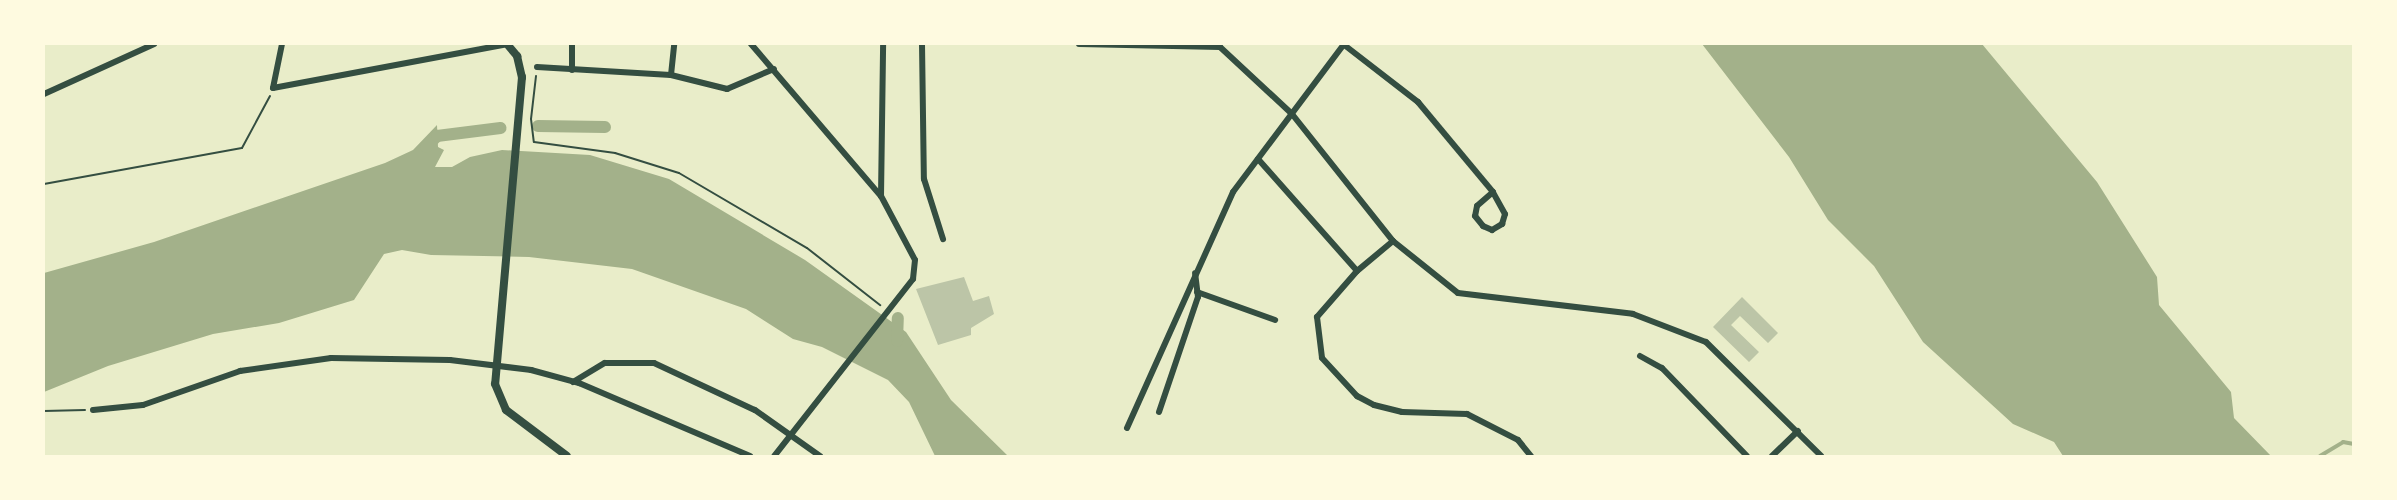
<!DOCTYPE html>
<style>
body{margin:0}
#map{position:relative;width:2397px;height:500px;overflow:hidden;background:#e9edc9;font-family:"Golos Text",sans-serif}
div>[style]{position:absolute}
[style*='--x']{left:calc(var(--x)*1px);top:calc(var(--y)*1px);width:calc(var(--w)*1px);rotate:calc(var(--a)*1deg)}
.water>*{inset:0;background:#a3b18a}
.stream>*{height:4px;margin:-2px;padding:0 2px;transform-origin:2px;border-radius:2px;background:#a3b18a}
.canal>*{height:12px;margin:-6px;padding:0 6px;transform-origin:6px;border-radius:6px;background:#a3b18a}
.building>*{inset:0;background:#bcc5a7}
.path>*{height:2px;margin:-1px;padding:0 1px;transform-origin:1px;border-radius:1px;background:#344e41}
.minor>*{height:6px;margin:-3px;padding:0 3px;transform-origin:3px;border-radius:3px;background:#344e41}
.tertiary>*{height:8px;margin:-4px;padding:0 4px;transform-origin:4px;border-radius:4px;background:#344e41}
span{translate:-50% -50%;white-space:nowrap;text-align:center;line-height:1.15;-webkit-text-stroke:4.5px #fefae0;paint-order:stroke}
.frame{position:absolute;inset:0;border:45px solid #fefae0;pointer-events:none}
</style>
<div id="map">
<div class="water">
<div style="clip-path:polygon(1702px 44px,1982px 44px,2097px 182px,2157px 277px,2159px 305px,2231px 392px,2234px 418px,2271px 456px,2063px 456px,2054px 442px,2013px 424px,1923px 342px,1874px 266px,1828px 220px,1789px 157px)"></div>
<div style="clip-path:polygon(437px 125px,438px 147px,444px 150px,435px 167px,452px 167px,470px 157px,502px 150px,590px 155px,669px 179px,805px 260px,906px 332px,951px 400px,1008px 456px,935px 456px,909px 402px,888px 380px,822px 347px,793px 339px,746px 309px,632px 269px,529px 257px,431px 255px,402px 250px,384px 254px,354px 300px,279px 323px,213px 334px,108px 366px,44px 392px,44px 273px,154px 242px,385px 163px,413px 150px)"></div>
</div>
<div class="stream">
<div style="--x:2320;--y:456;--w:27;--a:-31"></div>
<div style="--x:2343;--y:442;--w:11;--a:10"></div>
</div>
<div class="canal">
<div style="--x:538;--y:126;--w:67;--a:0.9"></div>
<div style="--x:426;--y:147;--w:16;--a:-45"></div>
<div style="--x:437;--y:136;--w:64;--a:-7.2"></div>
<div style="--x:897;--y:341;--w:23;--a:-88"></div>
</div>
<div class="building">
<div style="clip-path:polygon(964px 277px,973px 301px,989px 296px,994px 314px,971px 328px,971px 335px,938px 345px,916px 289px)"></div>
<div style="clip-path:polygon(1742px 297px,1778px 333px,1768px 343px,1740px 316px,1731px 325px,1759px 352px,1749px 362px,1713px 327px)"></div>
</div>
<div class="path">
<div style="--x:536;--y:76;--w:43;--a:96.6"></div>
<div style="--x:531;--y:119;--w:23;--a:83"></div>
<div style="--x:534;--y:142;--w:82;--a:7.7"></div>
<div style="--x:615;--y:153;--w:67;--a:17.4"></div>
<div style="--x:679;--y:173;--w:148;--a:30.4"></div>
<div style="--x:807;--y:248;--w:93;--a:38"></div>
<div style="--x:44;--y:184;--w:201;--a:-10.3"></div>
<div style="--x:242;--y:148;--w:59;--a:-61.7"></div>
<div style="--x:44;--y:411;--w:41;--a:-1.4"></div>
</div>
<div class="minor">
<div style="--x:282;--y:44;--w:45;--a:101.6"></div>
<div style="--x:273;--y:88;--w:239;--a:-10.6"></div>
<div style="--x:751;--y:44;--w:200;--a:49.5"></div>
<div style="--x:881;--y:196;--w:72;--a:62"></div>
<div style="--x:915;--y:260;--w:19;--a:96"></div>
<div style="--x:913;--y:279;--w:225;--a:128.1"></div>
<div style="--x:922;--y:44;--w:135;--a:89.2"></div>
<div style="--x:924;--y:179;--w:63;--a:72.4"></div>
<div style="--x:1079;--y:44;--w:141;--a:1.2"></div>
<div style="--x:1220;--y:47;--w:98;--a:42.9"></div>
<div style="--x:1292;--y:114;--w:162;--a:51.5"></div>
<div style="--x:1393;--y:241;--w:83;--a:38.7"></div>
<div style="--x:1458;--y:293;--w:176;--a:6.8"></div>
<div style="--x:1633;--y:314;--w:78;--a:21"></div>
<div style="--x:1706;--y:342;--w:162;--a:44.7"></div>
<div style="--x:1343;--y:44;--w:95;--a:37.7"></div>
<div style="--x:1418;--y:102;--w:117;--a:50.2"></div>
<div style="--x:1493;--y:192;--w:21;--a:139"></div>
<div style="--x:1477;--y:206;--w:10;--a:101"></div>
<div style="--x:1475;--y:216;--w:13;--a:51"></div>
<div style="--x:1483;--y:226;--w:10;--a:24"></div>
<div style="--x:1492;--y:230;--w:12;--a:-31"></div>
<div style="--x:1502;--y:224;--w:10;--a:-73"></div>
<div style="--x:1505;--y:214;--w:25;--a:-119"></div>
<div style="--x:537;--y:67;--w:134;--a:3.4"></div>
<div style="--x:671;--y:75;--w:58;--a:14"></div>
<div style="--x:727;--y:89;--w:51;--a:-23.1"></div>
<div style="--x:572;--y:70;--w:26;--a:-90"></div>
<div style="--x:671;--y:75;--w:31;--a:-84"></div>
<div style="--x:44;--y:94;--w:121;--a:-24.4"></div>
<div style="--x:1258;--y:159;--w:149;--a:48.5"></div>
<div style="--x:881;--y:196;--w:152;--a:-89.2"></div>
<div style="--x:1393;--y:241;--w:47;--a:140.2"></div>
<div style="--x:1357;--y:271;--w:61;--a:131"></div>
<div style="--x:1317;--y:317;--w:41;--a:83"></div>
<div style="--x:1322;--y:358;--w:52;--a:47.4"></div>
<div style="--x:1357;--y:396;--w:19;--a:28"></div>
<div style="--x:1374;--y:405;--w:29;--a:14"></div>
<div style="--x:1402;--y:412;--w:65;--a:1.8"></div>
<div style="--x:1467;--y:414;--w:57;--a:27"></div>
<div style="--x:1518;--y:440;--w:21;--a:51"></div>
<div style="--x:1197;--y:292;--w:83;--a:19.7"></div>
<div style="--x:1640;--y:356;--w:25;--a:29"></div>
<div style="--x:1662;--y:368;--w:122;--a:46"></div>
<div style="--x:573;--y:382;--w:37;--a:-31"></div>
<div style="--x:605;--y:363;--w:49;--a:0"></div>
<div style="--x:654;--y:363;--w:111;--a:25"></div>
<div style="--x:755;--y:410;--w:80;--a:35.3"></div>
<div style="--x:93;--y:410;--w:50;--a:-5.7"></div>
<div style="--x:143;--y:405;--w:103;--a:-19.3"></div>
<div style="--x:240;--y:371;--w:92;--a:-8.1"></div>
<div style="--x:331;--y:358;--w:119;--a:1"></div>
<div style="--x:450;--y:360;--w:82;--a:7"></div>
<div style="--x:531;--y:370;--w:50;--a:15.2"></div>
<div style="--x:579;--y:383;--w:186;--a:23.1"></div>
<div style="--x:1159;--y:412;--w:121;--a:-71.3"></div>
<div style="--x:1198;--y:297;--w:24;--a:-97"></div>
<div style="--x:1127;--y:428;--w:259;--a:-65.8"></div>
<div style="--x:1233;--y:192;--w:185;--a:-53.1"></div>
<div style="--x:1772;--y:456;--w:36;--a:-44"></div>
</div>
<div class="tertiary">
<div style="--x:507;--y:44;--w:16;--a:50"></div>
<div style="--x:517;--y:56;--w:22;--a:77"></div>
<div style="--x:522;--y:77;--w:308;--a:95"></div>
<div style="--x:495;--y:384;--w:28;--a:67"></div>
<div style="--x:506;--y:410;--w:76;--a:37"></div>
</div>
<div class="frame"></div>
</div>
